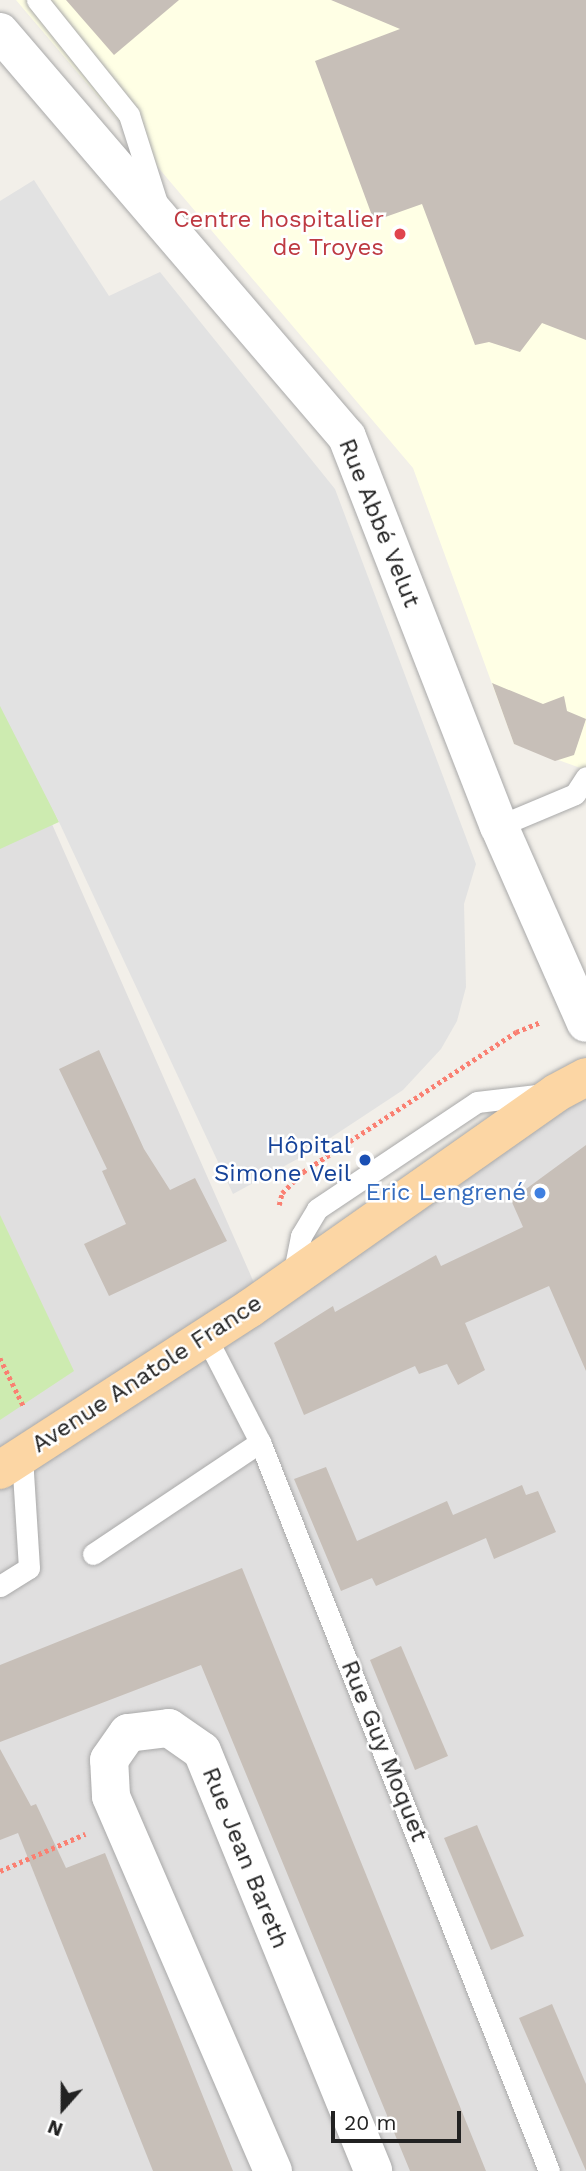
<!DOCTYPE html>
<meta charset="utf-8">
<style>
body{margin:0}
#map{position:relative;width:586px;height:2171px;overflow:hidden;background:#f2efe9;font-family:"Work Sans",sans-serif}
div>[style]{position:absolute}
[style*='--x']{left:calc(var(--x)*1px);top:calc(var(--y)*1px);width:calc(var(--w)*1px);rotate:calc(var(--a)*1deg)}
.residential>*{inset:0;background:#e0dfdf}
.education>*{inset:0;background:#ffffe5}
.grass>*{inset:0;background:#cdebb0}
.parking>*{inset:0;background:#e2e2e2}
.building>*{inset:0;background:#c7bfb8}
.path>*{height:4.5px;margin-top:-2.25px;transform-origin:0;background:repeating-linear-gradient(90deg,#fa8072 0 3.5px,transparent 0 7px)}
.roads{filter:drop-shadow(0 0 2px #a9a9a9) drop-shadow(0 0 2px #a9a9a9)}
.lane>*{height:21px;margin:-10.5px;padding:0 10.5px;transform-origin:10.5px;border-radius:10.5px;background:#fff}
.street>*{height:38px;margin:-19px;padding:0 19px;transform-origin:19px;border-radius:19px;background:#fff}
.primary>*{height:38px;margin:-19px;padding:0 19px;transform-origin:19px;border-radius:19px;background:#fcd6a4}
.dots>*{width:19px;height:19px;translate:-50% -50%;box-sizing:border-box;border:4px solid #fff;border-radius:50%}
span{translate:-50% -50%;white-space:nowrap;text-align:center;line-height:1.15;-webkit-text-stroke:5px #fff;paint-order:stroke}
.health-label{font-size:24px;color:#be3a42}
.right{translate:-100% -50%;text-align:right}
.street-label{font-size:24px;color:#222}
.transit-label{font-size:24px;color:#164399}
.shop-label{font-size:24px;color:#366cbe}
.north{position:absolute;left:28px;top:2073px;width:70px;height:70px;-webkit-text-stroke:5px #fff;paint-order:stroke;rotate:201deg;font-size:19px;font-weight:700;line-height:28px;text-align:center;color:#222}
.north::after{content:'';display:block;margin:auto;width:24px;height:32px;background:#222;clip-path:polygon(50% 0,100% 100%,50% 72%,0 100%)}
.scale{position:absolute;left:331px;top:2111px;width:130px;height:32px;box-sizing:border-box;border:4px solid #222;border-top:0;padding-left:9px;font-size:21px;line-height:24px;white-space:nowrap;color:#222;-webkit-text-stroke:5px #fff;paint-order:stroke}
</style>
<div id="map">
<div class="residential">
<div style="clip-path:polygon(0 706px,255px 1285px,586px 1071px,586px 2171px,0 2171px)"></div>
</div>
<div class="education">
<div style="clip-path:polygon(16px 0,586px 0,586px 770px,514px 744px,413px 468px)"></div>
</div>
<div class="grass">
<div style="clip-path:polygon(0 695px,59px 822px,0 849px)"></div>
<div style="clip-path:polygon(0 1215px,74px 1371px,0 1420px)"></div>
</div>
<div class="parking">
<div style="clip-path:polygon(34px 180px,109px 296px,160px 272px,335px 489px,476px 864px,464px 904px,466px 987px,457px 1021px,441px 1049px,403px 1090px,303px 1156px,233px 1194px,59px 822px,0 706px,0 201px)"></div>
</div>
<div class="building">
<div style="clip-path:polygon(66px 0,179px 0,114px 55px)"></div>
<div style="clip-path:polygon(331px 0,586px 0,586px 340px,542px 323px,520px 352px,489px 342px,475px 345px,422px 204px,374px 221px,315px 61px,400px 29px)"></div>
<div style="clip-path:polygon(492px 683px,543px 704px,564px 696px,567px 711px,586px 719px,574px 755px,555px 761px,514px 744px)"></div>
<div style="clip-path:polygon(99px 1050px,144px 1149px,170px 1190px,195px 1178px,227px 1241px,109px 1296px,84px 1244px,126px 1224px,102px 1171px,107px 1169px,59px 1069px)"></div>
<div style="clip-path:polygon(586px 1145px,586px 1371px,549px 1286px,465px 1323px,485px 1370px,458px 1385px,447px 1364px,419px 1374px,415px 1366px,304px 1415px,274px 1343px,333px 1306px,335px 1312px,436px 1255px,441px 1266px,523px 1227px,511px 1200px)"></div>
<div style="clip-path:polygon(326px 1467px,357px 1541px,447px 1501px,453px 1515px,522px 1485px,526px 1495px,538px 1491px,556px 1532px,494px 1559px,486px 1538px,376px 1586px,372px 1578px,341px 1591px,294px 1479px)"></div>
<div style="clip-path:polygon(242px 1568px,486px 2171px,410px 2171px,201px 1665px,0 1742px,0 1665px)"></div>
<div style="clip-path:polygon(401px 1646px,448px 1756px,415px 1770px,370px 1660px)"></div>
<div style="clip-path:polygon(0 1749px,31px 1806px,36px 1804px,66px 1868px,105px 1853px,233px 2171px,153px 2171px,18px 1833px,0 1840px)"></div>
<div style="clip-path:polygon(477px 1825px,524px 1936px,491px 1950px,444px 1838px)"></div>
<div style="clip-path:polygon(552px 2004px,586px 2084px,586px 2171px,519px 2018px)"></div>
</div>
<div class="path">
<div style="--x:279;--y:1205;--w:12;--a:-76"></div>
<div style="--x:282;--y:1193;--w:30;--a:-45"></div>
<div style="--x:303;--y:1172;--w:255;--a:-33.3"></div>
<div style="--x:516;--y:1032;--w:27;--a:-22"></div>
<div style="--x:0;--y:1358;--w:55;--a:63.9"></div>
<div style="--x:0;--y:1871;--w:93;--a:-23.5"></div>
</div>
<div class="roads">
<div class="lane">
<div style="--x:37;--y:0;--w:147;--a:51.3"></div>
<div style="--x:129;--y:115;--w:92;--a:72.3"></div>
<div style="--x:499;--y:826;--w:82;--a:-22.8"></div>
<div style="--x:575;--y:794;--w:20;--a:-57"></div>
<div style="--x:293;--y:1276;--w:41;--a:-78.7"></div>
<div style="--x:301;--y:1236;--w:31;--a:-59"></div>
<div style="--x:317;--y:1209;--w:192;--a:-33.8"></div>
<div style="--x:477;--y:1102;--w:67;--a:-6.8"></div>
<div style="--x:206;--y:1337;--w:118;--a:62.8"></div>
<div style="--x:260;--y:1442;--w:784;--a:68.37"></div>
<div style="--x:93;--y:1554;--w:201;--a:-33.8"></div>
<div style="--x:0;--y:1586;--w:34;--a:-32"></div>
<div style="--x:29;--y:1568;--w:112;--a:-93.6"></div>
</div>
<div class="street">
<div style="--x:0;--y:32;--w:533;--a:49.41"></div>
<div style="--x:347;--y:437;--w:418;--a:68.7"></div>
<div style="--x:499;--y:826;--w:215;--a:66.2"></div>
<div style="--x:273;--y:2171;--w:408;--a:-113.4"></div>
<div style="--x:111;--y:1796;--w:36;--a:-93"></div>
<div style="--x:109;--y:1760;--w:33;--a:-55"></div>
<div style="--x:128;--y:1733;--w:41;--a:-7"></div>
<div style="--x:169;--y:1728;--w:40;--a:34.9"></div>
<div style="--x:202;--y:1751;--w:453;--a:67.8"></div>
</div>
<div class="primary">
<div style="--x:0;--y:1470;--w:297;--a:-32.9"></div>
<div style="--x:249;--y:1309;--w:375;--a:-35.1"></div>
<div style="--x:556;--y:1093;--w:34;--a:-28"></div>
</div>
</div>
<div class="dots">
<div style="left:400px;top:234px;background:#e0444e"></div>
<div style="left:365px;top:1160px;background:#1a4fb4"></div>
<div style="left:540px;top:1193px;background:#3f7fe0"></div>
</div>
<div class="health-label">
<span class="right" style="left:384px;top:234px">Centre hospitalier<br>de Troyes</span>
</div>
<div class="street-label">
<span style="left:379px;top:523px;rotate:68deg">Rue Abbé Velut</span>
<span style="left:147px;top:1374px;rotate:-33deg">Avenue Anatole France</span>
<span style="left:384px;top:1751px;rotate:68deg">Rue Guy Moquet</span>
<span style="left:245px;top:1858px;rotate:68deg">Rue Jean Bareth</span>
</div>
<div class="transit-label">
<span class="right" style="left:351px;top:1160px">Hôpital<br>Simone Veil</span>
</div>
<div class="shop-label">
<span class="right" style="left:526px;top:1193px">Eric Lengrené</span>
</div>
<div class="north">N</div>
<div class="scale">20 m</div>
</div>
